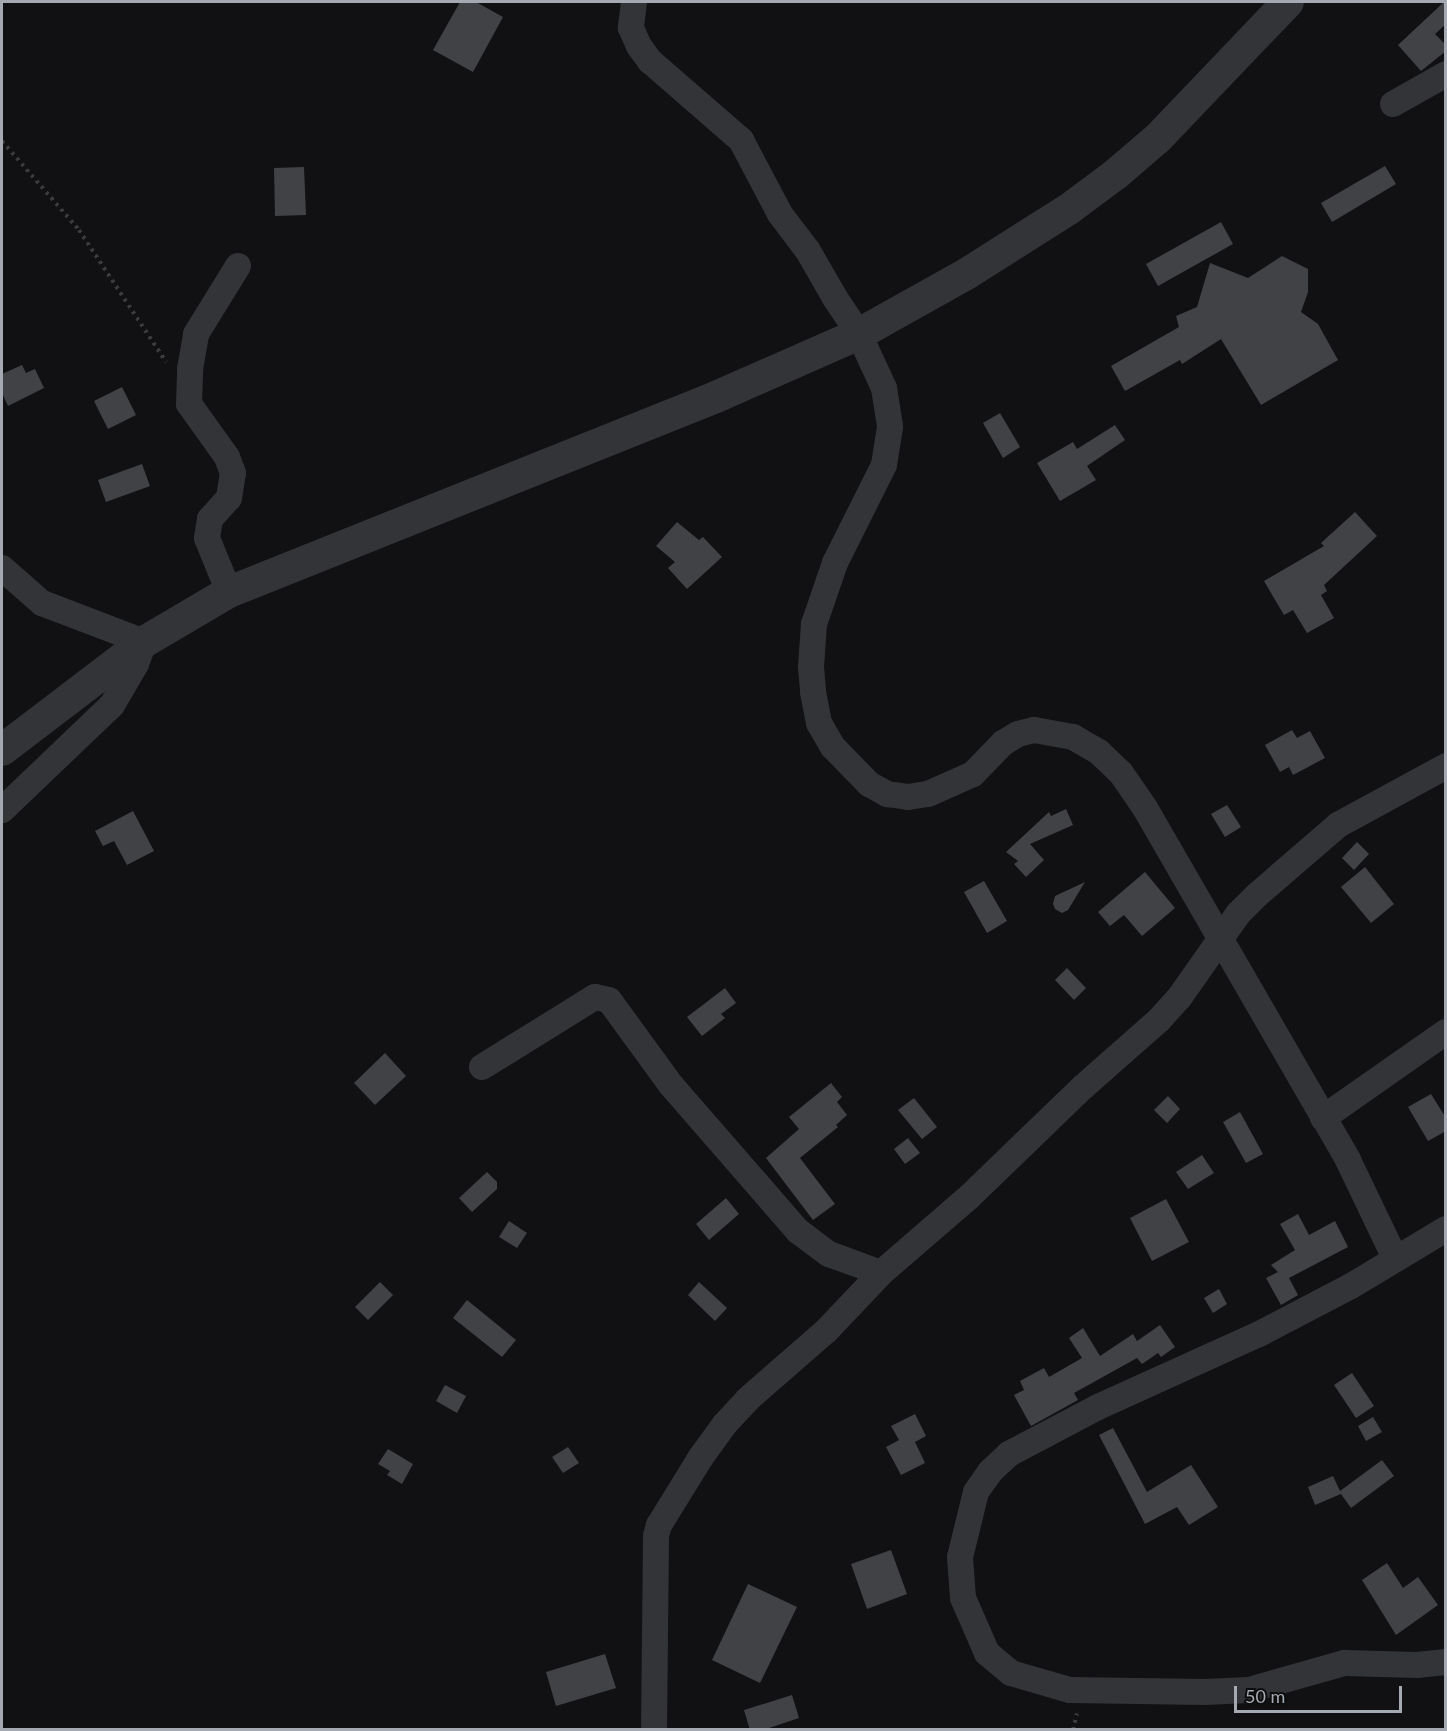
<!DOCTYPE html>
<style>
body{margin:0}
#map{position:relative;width:1447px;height:1731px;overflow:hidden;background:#111113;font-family:Lato,sans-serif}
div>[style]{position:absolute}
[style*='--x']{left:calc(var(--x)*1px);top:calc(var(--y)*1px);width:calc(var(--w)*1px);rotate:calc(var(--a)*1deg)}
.building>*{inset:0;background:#414246}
.path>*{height:4px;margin-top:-2px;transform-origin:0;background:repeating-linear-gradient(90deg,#393b3e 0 3px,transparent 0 7.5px)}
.minor>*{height:26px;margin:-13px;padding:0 13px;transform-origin:13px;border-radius:13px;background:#333437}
.tertiary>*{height:32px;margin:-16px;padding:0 16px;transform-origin:16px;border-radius:16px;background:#333437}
span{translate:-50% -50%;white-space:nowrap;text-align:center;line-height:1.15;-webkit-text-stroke:6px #0d0d0e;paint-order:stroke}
.frame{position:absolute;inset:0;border:3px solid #a4a9b2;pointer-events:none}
.scale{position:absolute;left:1234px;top:1686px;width:168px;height:27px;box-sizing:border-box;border:3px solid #a4a9b2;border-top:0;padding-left:8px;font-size:18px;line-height:21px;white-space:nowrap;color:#a4a9b2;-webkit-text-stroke:4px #0d0d0e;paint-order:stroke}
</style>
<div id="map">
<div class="building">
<div style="clip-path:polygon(460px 2px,476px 2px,503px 17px,473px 72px,433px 50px)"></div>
<div style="clip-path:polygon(1444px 2px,1446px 24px,1435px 34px,1446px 45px,1446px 51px,1421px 71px,1398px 45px)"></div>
<div style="clip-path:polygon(1385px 166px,1396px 184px,1332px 222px,1321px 203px)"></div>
<div style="clip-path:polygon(304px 167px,306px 215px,275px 216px,274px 168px)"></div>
<div style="clip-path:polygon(1221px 222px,1233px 244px,1158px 286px,1146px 264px)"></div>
<div style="clip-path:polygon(1282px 256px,1308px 269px,1308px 292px,1301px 312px,1318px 324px,1338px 360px,1261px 405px,1221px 339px,1182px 364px,1180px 360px,1125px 391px,1111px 366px,1179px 327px,1176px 316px,1197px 307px,1210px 263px,1248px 278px)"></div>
<div style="clip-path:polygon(22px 365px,26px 373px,35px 369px,44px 388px,8px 406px,2px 393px,2px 374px)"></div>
<div style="clip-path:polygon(122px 387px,136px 415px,108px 429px,94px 401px)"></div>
<div style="clip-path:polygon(1000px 413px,1020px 447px,1003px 458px,983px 423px)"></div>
<div style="clip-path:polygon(1115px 425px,1125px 440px,1087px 466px,1096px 480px,1060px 501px,1037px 463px,1073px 442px,1077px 449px)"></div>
<div style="clip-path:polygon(142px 464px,150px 486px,106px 502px,98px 480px)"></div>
<div style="clip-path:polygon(1355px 512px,1377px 536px,1324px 585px,1327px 591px,1321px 595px,1334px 618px,1307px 633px,1293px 610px,1284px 615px,1264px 581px,1324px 546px,1321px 543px)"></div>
<div style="clip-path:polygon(677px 522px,699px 540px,703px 537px,722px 557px,687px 589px,668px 568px,675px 562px,656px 546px)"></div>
<div style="clip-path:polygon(1292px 730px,1297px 738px,1310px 731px,1325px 758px,1293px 775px,1289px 767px,1280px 772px,1265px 745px)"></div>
<div style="clip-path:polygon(1227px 805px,1241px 827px,1225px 837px,1211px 814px)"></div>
<div style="clip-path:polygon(1066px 809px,1073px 825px,1030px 844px,1044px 860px,1026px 877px,1014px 864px,1018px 861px,1006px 852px,1049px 812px,1051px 816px)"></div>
<div style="clip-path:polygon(133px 811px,154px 851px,127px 865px,114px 841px,103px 846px,95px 831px)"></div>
<div style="clip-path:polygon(1357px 842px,1369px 854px,1354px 870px,1342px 858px)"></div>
<div style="clip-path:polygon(1365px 867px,1394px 904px,1371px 923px,1341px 887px)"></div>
<div style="clip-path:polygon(1145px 872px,1175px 908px,1142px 936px,1124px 915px,1110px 926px,1098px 912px)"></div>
<div style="clip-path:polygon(984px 881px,1007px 921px,987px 933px,964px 892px)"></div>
<div style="clip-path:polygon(1085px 882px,1068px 910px,1062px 913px,1055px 909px,1053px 904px,1055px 896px)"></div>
<div style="clip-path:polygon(1067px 968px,1086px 988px,1074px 1000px,1055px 980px)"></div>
<div style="clip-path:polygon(725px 988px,736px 1003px,721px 1014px,725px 1018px,702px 1036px,687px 1017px)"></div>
<div style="clip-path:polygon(385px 1053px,406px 1076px,375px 1105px,354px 1083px)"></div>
<div style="clip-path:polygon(831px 1083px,842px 1097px,837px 1102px,847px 1115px,836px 1125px,838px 1127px,800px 1158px,835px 1204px,813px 1220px,766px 1158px,799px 1129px,789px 1117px)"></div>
<div style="clip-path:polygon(1431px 1094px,1446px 1118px,1446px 1131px,1428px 1141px,1408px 1107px)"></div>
<div style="clip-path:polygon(1168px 1096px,1180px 1109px,1167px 1123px,1154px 1110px)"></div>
<div style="clip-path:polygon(914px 1098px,937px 1127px,922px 1139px,898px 1110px)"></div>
<div style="clip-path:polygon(1240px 1112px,1263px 1154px,1246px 1163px,1223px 1122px)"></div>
<div style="clip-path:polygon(908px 1138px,920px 1153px,905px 1164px,894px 1149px)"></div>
<div style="clip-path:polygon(1202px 1155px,1214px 1173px,1188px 1189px,1176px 1172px)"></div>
<div style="clip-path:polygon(487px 1172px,497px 1182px,497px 1189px,472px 1212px,459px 1198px)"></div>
<div style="clip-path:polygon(726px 1198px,739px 1214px,709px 1240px,696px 1224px)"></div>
<div style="clip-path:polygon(1166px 1199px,1189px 1242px,1152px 1261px,1130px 1218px)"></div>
<div style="clip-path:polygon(1298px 1214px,1309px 1235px,1335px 1221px,1348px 1247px,1289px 1278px,1298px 1295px,1281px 1305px,1266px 1278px,1278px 1272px,1271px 1265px,1295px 1250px,1280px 1224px)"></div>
<div style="clip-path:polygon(509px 1221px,527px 1233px,517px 1248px,499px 1237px)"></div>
<div style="clip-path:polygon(380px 1282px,393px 1295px,368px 1320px,355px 1307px)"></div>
<div style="clip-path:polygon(699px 1282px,727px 1308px,715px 1321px,688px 1295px)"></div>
<div style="clip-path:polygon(1219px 1289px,1227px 1304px,1213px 1313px,1204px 1298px)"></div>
<div style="clip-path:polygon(467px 1300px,516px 1340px,502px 1357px,453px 1318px)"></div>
<div style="clip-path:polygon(1160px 1325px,1175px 1347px,1161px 1357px,1158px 1353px,1142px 1364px,1137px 1358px,1074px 1393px,1078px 1400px,1031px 1426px,1014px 1395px,1024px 1390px,1020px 1381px,1044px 1368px,1049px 1377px,1082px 1358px,1069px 1338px,1083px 1328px,1100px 1356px,1133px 1334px,1137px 1341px)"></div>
<div style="clip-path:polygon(1352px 1373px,1374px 1406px,1356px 1418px,1334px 1385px)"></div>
<div style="clip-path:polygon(445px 1385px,466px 1396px,457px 1413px,436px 1401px)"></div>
<div style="clip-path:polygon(915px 1414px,926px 1436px,915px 1442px,925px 1463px,901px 1475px,886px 1447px,899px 1440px,891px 1426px)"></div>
<div style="clip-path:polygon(1373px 1417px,1382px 1432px,1366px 1441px,1358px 1426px)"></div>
<div style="clip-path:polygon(1113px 1428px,1147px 1492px,1191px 1465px,1218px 1507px,1189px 1525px,1177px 1507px,1145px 1524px,1099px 1435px)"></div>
<div style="clip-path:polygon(568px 1447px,579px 1463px,563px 1473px,552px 1457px)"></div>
<div style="clip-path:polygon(388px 1449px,413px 1464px,402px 1484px,387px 1475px,390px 1471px,378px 1464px)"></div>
<div style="clip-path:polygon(1382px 1460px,1394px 1476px,1351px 1508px,1341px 1494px,1315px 1505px,1308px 1487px,1333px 1476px,1340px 1491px)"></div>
<div style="clip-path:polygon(891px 1550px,907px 1594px,867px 1609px,851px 1564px)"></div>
<div style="clip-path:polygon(1387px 1563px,1403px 1588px,1418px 1577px,1438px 1605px,1396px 1635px,1362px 1580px)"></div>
<div style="clip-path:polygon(748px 1584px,797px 1607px,760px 1683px,712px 1660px)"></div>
<div style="clip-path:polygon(605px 1654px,616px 1688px,556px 1706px,546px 1672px)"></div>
<div style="clip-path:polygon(792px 1695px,799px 1718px,763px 1730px,750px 1730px,744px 1710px)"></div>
</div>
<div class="path">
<div style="--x:2;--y:141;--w:118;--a:49.1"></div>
<div style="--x:79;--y:230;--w:158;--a:56.6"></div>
<div style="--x:1073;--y:1730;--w:17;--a:-77"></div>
</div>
<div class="minor">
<div style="--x:634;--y:2;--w:26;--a:97"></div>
<div style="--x:631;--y:28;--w:20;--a:66"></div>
<div style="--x:639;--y:46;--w:19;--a:54"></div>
<div style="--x:650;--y:61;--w:121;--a:41"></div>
<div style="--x:741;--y:140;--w:84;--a:62.2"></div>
<div style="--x:780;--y:214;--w:46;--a:52.9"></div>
<div style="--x:808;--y:251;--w:54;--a:60.1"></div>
<div style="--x:835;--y:298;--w:43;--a:56.3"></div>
<div style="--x:859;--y:334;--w:60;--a:65.2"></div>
<div style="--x:884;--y:388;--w:39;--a:81"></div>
<div style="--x:890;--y:427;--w:38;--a:99"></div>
<div style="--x:884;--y:465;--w:110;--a:116.6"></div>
<div style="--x:835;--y:563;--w:65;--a:109"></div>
<div style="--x:814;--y:624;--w:43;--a:94"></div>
<div style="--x:811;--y:667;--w:25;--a:85"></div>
<div style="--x:813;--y:692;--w:32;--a:79"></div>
<div style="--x:819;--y:723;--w:28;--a:60"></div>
<div style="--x:833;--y:747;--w:52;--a:45.8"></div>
<div style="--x:869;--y:784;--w:21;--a:29"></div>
<div style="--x:887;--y:794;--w:21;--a:8"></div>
<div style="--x:908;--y:797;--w:20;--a:-9"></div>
<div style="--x:928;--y:794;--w:49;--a:-24"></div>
<div style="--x:973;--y:774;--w:43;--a:-45.9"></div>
<div style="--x:1003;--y:743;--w:17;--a:-31"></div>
<div style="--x:1018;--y:734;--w:16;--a:-14"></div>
<div style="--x:1034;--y:730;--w:40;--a:10"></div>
<div style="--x:1073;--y:737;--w:30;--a:30"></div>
<div style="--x:1099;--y:752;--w:30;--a:44"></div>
<div style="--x:1121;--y:773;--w:42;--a:55.6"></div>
<div style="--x:1145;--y:808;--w:406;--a:60"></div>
<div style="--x:1348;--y:1160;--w:109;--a:64.4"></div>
<div style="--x:1393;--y:104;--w:61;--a:-29.5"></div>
<div style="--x:2;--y:568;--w:53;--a:41.2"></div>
<div style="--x:42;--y:603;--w:109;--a:20.9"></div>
<div style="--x:144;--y:642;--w:23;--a:110"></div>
<div style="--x:136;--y:664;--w:48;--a:120.3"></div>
<div style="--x:112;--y:705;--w:152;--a:136.3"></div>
<div style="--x:229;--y:592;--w:58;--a:-112.2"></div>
<div style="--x:207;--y:538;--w:19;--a:-81"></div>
<div style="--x:210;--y:519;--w:28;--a:-48"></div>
<div style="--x:229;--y:498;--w:25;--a:-81"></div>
<div style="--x:233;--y:473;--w:17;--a:-111"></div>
<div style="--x:227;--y:457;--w:65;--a:-125.6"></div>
<div style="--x:189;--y:404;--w:35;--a:-88"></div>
<div style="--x:190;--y:369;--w:36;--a:-80"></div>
<div style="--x:196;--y:334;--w:80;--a:-58.3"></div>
<div style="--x:482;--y:1067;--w:133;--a:-31.8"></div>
<div style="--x:595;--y:997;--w:14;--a:12"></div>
<div style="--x:609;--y:1000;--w:105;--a:53.9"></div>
<div style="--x:671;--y:1085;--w:194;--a:49"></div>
<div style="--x:798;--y:1231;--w:39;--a:37"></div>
<div style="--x:829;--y:1254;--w:55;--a:20.1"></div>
<div style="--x:1323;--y:1118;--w:150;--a:-35"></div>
<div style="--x:1446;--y:1229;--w:111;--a:149"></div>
<div style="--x:1351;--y:1286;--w:104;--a:152.4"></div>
<div style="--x:1259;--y:1334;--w:177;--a:155.6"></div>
<div style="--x:1098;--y:1407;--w:101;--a:152.2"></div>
<div style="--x:1009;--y:1454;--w:26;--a:137"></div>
<div style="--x:990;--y:1472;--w:24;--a:125"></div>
<div style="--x:976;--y:1492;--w:67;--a:103.8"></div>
<div style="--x:960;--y:1557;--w:41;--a:85.8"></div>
<div style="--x:963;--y:1598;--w:60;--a:66.4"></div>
<div style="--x:987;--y:1653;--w:31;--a:40"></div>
<div style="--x:1011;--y:1673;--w:61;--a:16.1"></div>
<div style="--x:1070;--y:1690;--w:135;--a:0.8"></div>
<div style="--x:1205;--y:1692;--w:44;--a:-2.6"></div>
<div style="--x:1249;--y:1690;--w:99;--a:-15.9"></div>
<div style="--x:1344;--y:1663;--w:73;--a:1.6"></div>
<div style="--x:1417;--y:1665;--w:29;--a:-6"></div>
<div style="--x:654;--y:1730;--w:194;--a:-89.4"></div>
<div style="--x:656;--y:1536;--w:11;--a:-75"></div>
<div style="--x:659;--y:1525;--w:80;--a:-58.3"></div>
<div style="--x:701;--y:1457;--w:39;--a:-54"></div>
<div style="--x:724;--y:1425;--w:35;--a:-47"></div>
<div style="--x:748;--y:1399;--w:105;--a:-41.1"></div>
<div style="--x:827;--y:1330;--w:79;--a:-46.5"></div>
<div style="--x:881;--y:1273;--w:116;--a:-40.8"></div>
<div style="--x:969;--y:1197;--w:158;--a:-44"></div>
<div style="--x:1083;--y:1087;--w:101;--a:-41.4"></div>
<div style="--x:1159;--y:1020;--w:30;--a:-48"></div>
<div style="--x:1179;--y:998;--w:103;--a:-54.9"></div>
<div style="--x:1238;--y:914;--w:27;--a:-45"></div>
<div style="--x:1257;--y:895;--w:107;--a:-40.8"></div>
<div style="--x:1338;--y:825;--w:123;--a:-28.6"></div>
</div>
<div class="tertiary">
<div style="--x:2;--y:750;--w:178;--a:-37.3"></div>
<div style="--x:144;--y:642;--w:99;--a:-30.5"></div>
<div style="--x:229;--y:592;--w:525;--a:-21.82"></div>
<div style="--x:716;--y:397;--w:156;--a:-23.8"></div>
<div style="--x:859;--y:334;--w:125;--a:-29.2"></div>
<div style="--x:968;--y:273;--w:120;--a:-32.4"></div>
<div style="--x:1069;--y:209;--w:59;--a:-36.7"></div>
<div style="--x:1116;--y:174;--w:55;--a:-40.6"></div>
<div style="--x:1158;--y:138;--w:188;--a:-46.3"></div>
</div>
<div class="frame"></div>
<div class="scale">50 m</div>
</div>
